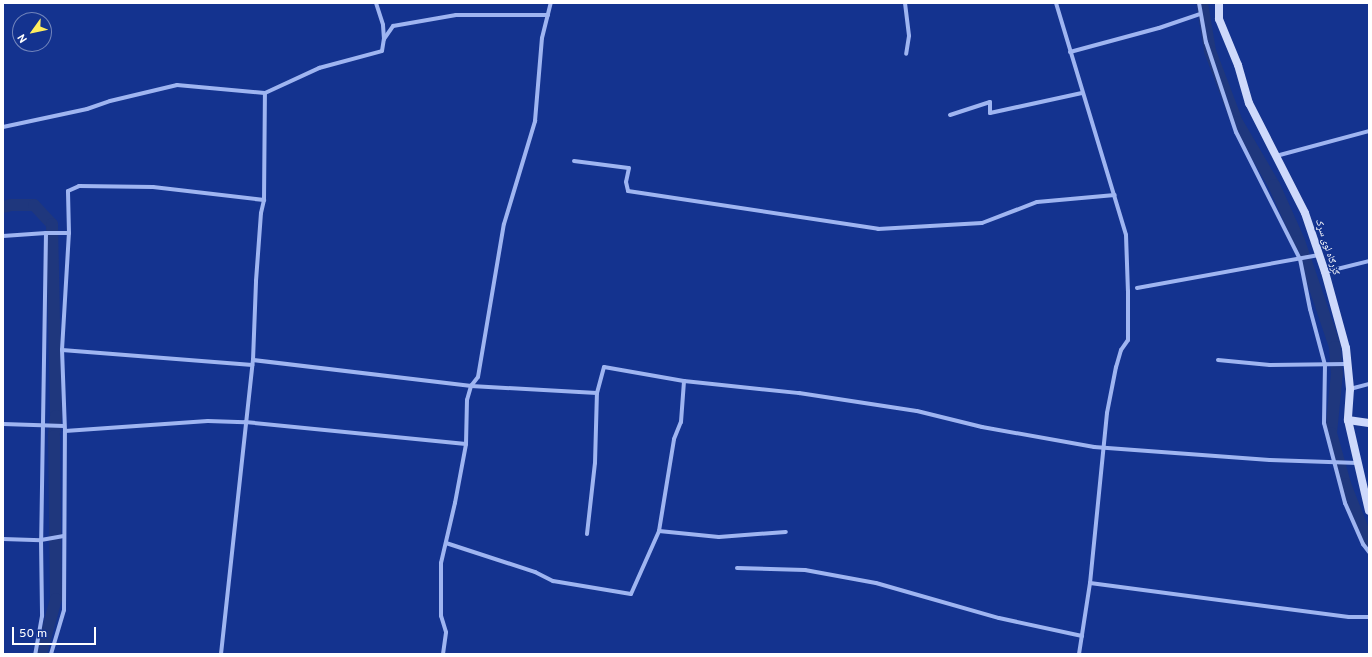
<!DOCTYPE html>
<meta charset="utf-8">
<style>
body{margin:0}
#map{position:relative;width:1372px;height:657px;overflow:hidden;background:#14338f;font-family:Overpass,"Noto Naskh Arabic",sans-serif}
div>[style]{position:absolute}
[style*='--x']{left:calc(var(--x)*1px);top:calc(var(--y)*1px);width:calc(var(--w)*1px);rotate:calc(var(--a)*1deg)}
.canal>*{height:12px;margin:-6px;padding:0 6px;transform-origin:6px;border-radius:6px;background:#1f377d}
.street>*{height:4px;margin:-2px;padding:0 2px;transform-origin:2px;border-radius:2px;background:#9fb5f1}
.secondary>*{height:8px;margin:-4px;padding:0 4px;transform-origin:4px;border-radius:4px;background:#ced9fb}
span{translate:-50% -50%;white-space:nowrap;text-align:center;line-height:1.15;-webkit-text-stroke:3px #14338f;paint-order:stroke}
.street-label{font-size:10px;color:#fff}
.frame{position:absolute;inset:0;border:4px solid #fff;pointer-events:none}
.north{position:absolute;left:12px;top:12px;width:40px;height:40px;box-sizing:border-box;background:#14338f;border:1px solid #7285bc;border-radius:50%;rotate:237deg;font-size:11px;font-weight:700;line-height:16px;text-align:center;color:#fff}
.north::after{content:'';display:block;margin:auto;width:14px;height:18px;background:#ffee5f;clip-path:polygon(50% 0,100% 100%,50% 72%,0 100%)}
.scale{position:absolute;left:12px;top:627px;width:84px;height:18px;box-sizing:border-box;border:2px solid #fff;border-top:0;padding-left:5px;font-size:12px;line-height:14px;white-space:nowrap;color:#fff;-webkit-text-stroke:3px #14338f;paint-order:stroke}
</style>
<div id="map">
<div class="canal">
<div style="--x:1202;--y:3;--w:49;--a:80.5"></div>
<div style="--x:1210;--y:51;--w:76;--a:69.2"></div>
<div style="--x:1237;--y:122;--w:73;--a:59.6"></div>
<div style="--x:1274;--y:185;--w:61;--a:65.9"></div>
<div style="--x:1299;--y:241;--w:112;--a:71.2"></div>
<div style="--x:1335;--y:347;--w:26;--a:86"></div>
<div style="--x:1337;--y:373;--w:60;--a:95.7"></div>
<div style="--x:1331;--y:433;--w:53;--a:74.6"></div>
<div style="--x:1345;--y:484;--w:66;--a:68.5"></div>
<div style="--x:3;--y:207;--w:8;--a:-14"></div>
<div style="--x:11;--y:205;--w:23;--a:0"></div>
<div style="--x:34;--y:205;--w:26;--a:47"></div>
<div style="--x:52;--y:224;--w:192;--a:88.8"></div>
<div style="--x:56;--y:416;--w:20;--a:96"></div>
<div style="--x:54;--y:436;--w:163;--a:89.3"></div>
<div style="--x:56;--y:599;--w:57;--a:105.3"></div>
</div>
<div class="street">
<div style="--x:376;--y:3;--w:23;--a:72"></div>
<div style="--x:383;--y:25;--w:14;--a:86"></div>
<div style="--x:905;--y:3;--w:33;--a:83"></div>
<div style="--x:909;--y:36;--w:18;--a:99"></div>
<div style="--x:1056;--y:3;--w:242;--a:73.2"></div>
<div style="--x:1126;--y:235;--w:56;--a:88"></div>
<div style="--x:1128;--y:291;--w:49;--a:90"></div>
<div style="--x:1128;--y:340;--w:12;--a:125"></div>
<div style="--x:1121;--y:350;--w:18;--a:106"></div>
<div style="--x:1116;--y:367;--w:47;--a:101.1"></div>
<div style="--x:1107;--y:413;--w:171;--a:95.7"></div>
<div style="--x:1090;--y:583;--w:72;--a:98.8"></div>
<div style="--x:1199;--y:3;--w:40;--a:80"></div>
<div style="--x:1206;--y:42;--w:95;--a:71.6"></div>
<div style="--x:1236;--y:132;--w:142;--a:63.3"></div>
<div style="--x:1300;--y:259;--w:51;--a:78.7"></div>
<div style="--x:1310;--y:309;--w:58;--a:75"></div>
<div style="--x:1325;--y:365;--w:58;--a:91"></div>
<div style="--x:1324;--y:423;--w:83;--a:75.3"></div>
<div style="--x:1345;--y:503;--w:45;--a:66.3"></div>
<div style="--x:1363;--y:544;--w:10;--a:53"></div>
<div style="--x:1070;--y:52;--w:92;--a:-15.1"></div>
<div style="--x:1159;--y:28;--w:43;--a:-18.9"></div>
<div style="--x:950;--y:115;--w:42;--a:-18"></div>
<div style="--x:990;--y:102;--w:11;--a:90"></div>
<div style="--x:990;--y:113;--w:94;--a:-12.3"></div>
<div style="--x:3;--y:127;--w:86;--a:-12.1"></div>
<div style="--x:87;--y:109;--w:24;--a:-19"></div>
<div style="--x:110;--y:101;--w:69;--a:-13.4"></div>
<div style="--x:177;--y:85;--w:88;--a:5.2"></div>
<div style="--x:265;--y:93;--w:60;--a:-24.8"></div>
<div style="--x:319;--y:68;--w:65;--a:-15.1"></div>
<div style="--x:382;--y:51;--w:12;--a:-81"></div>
<div style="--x:384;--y:39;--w:16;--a:-55"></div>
<div style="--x:393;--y:26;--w:64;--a:-9.9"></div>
<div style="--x:456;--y:15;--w:92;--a:0"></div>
<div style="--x:1276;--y:156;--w:96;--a:-15"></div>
<div style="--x:574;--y:161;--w:55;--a:7.3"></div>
<div style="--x:629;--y:168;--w:14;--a:102"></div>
<div style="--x:626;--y:182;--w:9;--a:77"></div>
<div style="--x:628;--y:191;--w:253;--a:8.6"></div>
<div style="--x:878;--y:229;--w:104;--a:-3.3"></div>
<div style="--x:982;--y:223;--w:59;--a:-20.9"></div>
<div style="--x:1037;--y:202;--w:78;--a:-5.1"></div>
<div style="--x:46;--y:233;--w:23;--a:0"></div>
<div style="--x:3;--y:236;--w:43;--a:-4"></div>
<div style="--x:46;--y:233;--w:307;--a:90.9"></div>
<div style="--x:41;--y:540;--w:76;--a:89.2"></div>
<div style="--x:42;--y:616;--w:39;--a:100"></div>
<div style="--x:1325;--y:272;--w:45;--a:-14"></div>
<div style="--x:1137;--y:288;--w:185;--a:-10.3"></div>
<div style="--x:62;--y:350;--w:191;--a:4.5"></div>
<div style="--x:253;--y:360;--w:220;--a:6.8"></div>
<div style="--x:471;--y:386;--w:126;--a:3.2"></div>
<div style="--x:1218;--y:360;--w:52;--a:5.5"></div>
<div style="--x:1270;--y:365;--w:77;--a:-0.7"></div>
<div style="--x:1350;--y:389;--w:20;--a:-15"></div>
<div style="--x:3;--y:424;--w:61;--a:1.9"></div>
<div style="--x:65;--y:431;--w:143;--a:-4"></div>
<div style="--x:208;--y:421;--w:37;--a:2"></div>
<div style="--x:245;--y:422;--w:222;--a:5.7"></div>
<div style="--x:659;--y:531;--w:60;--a:5.7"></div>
<div style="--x:719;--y:537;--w:67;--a:-4.3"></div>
<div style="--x:587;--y:534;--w:71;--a:-83.6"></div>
<div style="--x:595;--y:463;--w:70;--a:-88.4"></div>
<div style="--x:597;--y:393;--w:27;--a:-75"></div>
<div style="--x:604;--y:367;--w:81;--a:9.9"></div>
<div style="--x:684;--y:381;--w:116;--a:6"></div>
<div style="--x:799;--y:393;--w:119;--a:8.7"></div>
<div style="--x:917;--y:411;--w:67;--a:13.8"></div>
<div style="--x:982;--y:427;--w:114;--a:10.1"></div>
<div style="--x:1094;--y:447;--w:176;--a:4.2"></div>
<div style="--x:1270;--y:460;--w:88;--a:2"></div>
<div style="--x:3;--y:539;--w:38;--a:2"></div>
<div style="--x:41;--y:540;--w:23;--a:-10"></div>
<div style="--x:446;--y:543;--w:94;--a:18"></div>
<div style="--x:535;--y:572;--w:20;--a:27"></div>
<div style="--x:553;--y:581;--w:79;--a:9.5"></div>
<div style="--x:631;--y:594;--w:69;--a:-66"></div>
<div style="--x:659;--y:531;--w:93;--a:-80.7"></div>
<div style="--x:674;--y:439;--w:18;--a:-68"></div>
<div style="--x:681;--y:422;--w:41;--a:-85.8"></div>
<div style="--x:737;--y:568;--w:68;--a:1.7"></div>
<div style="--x:805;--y:570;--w:72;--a:10.4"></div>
<div style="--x:876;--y:583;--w:128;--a:15.9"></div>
<div style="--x:999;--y:618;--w:85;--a:12.2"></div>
<div style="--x:1090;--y:583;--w:261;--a:7.5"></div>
<div style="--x:1349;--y:617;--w:20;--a:0"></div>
<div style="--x:51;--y:654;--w:46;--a:-73.5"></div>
<div style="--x:64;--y:610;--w:179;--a:-89.7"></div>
<div style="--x:65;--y:431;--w:81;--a:-92.1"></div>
<div style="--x:62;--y:350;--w:117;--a:-86.6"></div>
<div style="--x:69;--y:233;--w:42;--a:-91.4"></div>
<div style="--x:68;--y:191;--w:12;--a:-24"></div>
<div style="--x:79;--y:186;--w:74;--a:0.8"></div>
<div style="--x:153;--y:187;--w:112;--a:6.7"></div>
<div style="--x:221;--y:654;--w:296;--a:-83.8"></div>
<div style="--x:253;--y:360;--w:79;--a:-87.8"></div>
<div style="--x:256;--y:281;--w:68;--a:-85.8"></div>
<div style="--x:261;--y:213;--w:13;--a:-77"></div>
<div style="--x:264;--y:200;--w:107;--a:-89.5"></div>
<div style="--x:443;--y:654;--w:22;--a:-82"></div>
<div style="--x:446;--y:632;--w:17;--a:-107"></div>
<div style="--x:441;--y:616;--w:53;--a:-90"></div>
<div style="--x:441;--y:563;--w:62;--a:-76.9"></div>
<div style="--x:455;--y:503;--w:60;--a:-79.4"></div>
<div style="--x:466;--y:444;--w:44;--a:-88.7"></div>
<div style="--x:467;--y:400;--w:15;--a:-74"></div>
<div style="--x:471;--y:386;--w:11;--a:-52"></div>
<div style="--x:478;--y:377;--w:155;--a:-80.4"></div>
<div style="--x:504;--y:224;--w:108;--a:-73.2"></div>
<div style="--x:535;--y:121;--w:83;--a:-85.2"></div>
<div style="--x:542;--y:38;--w:36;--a:-76"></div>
</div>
<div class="secondary">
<div style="--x:1219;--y:3;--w:16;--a:90"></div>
<div style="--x:1219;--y:19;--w:50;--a:67.6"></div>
<div style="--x:1238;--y:65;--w:40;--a:74"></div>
<div style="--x:1249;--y:103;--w:123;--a:63"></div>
<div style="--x:1305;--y:213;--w:62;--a:71.3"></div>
<div style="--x:1325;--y:272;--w:79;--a:74.6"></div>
<div style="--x:1346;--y:348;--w:41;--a:84.4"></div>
<div style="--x:1350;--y:389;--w:31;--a:94"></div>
<div style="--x:1348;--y:420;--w:93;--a:77"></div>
<div style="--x:1348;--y:420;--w:21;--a:8"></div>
</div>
<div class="street-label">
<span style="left:1327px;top:247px;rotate:72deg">ګزرګاه لوی سړک</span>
</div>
<div class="frame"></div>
<div class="north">N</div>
<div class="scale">50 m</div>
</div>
